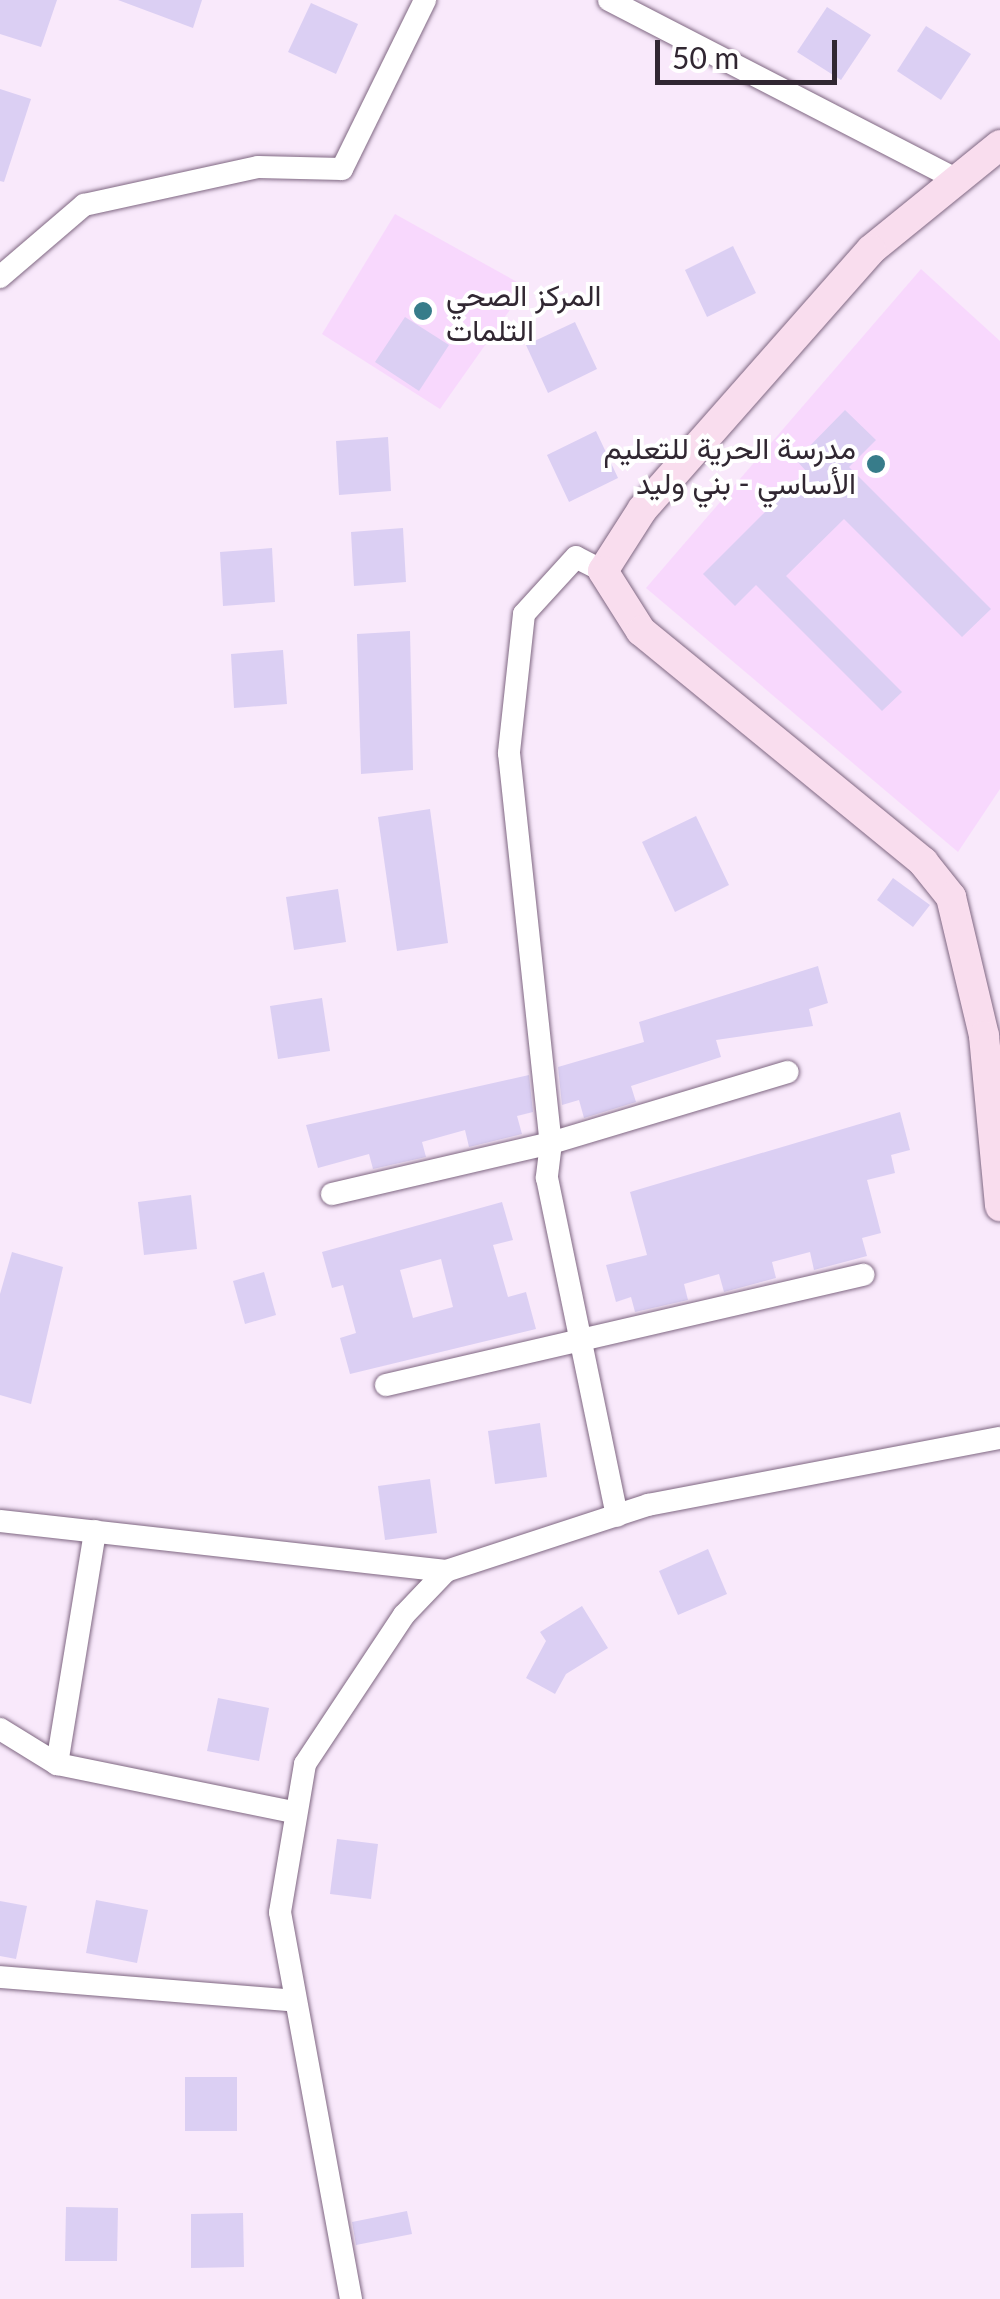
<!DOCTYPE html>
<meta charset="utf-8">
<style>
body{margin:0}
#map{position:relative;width:1000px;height:2299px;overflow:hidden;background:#f9e9fb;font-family:Lato,Vazirmatn,sans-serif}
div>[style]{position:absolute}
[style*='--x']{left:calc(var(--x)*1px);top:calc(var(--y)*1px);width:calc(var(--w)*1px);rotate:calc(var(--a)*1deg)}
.built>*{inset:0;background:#f8d8fd}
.building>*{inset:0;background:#dbcff3}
.roads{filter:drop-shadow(0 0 2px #7f6782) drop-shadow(0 0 2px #7f6782)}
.street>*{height:22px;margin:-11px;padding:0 11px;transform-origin:11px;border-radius:11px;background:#fff}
.secondary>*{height:30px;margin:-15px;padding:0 15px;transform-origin:15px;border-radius:15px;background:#f9ddee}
.dots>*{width:28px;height:28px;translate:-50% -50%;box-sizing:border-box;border:5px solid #fff;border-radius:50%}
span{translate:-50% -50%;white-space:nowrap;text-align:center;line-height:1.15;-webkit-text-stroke:8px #fff;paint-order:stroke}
.poi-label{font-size:30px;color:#312732}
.left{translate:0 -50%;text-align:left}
.right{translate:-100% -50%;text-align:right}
.scale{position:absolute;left:655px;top:40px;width:182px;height:45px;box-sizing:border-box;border:5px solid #312732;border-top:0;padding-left:12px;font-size:30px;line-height:35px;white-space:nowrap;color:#312732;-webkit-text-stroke:8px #fff;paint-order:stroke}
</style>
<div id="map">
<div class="built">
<div style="clip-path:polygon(395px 214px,526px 287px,440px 409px,322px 334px)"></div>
<div style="clip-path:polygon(921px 269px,1000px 341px,1000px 789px,958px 852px,646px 588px)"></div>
</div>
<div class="building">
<div style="clip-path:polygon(0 0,57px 0,41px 47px,0 34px)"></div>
<div style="clip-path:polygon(118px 0,202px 0,193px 28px)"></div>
<div style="clip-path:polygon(311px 3px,358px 24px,336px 74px,288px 52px)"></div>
<div style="clip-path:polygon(827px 7px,871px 35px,841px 80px,797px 52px)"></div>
<div style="clip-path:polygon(926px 26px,971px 54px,941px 100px,897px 71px)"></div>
<div style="clip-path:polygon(0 89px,31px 99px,4px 182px,0 181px)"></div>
<div style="clip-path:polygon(733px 246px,756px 293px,707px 317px,685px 270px)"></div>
<div style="clip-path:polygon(405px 317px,449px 345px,419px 391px,375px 362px)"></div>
<div style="clip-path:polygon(575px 322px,597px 369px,548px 393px,526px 345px)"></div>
<div style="clip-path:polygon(845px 410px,876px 440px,849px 467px,991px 609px,962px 637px,844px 519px,786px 576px,902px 692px,882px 711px,756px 585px,735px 606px,703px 574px,806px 471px,796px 460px)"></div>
<div style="clip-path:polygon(596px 431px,618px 478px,569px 502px,547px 455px)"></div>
<div style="clip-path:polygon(388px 437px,391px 491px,339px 495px,336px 441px)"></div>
<div style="clip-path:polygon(403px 528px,406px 582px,354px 586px,351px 532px)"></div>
<div style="clip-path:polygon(272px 548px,275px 602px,223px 606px,220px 552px)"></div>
<div style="clip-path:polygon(410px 631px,413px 770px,361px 774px,357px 634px)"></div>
<div style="clip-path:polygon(283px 650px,287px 704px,234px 708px,231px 654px)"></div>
<div style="clip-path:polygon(430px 809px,448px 943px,397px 951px,378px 817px)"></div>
<div style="clip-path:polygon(696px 816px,729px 885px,675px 912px,642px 842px)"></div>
<div style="clip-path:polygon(893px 878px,930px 905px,913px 927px,877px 900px)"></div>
<div style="clip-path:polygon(338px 889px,346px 942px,294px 950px,286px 897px)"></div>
<div style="clip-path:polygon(818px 966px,828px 1003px,809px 1009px,813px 1026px,716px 1040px,721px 1057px,631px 1086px,636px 1102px,584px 1118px,579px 1100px,562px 1105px,558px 1067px,644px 1042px,639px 1022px)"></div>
<div style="clip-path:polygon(322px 998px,330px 1051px,278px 1059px,270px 1006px)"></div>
<div style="clip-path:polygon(529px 1075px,533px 1112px,517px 1116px,522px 1134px,469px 1147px,465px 1130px,422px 1142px,426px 1157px,373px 1169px,369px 1154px,318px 1168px,306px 1125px)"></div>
<div style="clip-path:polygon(900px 1112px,910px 1150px,891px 1155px,895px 1173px,867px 1180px,881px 1233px,862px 1238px,867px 1256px,814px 1270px,810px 1252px,772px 1262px,776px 1278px,724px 1292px,719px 1274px,684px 1284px,688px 1300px,635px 1312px,631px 1297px,616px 1302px,606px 1265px,647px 1255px,630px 1192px)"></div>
<div style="clip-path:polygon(191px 1195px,197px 1249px,144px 1255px,138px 1202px)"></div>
<div style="clip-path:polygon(evenodd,502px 1202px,513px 1240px,493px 1245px,508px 1297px,526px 1292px,536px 1329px,350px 1374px,340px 1338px,356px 1333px,343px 1285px,332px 1288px,322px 1252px,502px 1202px,441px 1259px,453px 1307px,413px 1318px,400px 1270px,441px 1259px)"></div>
<div style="clip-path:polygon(12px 1252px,63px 1267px,31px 1404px,0 1395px,0 1294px)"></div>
<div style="clip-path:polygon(264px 1272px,276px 1315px,245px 1324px,233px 1281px)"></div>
<div style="clip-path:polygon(540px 1423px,547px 1477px,495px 1484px,488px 1431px)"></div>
<div style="clip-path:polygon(430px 1479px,437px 1533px,385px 1540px,378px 1486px)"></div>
<div style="clip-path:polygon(708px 1549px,727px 1594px,678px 1615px,659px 1571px)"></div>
<div style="clip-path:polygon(582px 1606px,608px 1648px,566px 1674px,555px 1694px,526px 1678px,546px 1641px,540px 1632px)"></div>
<div style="clip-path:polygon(218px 1698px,269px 1708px,259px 1761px,207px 1751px)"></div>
<div style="clip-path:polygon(337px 1839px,378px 1844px,371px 1899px,330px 1894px)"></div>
<div style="clip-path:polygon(96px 1900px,148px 1910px,137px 1963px,86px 1953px)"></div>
<div style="clip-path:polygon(0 1901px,27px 1906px,16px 1959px,0 1956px)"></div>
<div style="clip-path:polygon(185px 2077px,237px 2077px,237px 2131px,185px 2131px)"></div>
<div style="clip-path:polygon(66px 2207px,118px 2208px,117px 2261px,65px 2261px)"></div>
<div style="clip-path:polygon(407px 2211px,412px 2234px,356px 2245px,352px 2222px)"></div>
<div style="clip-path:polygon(243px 2213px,244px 2267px,191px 2268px,191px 2214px)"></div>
</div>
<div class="roads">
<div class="street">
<div style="--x:609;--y:0;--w:390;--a:27.3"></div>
<div style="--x:0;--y:277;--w:111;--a:-40.6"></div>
<div style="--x:84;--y:205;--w:178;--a:-12.3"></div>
<div style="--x:258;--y:167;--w:84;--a:1.4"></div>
<div style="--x:342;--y:169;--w:188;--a:-63.8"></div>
<div style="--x:603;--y:571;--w:30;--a:-153"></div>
<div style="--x:576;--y:557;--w:77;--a:132.4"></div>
<div style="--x:524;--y:614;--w:140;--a:96.2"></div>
<div style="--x:509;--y:753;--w:392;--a:83.9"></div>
<div style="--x:551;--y:1143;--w:35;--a:97"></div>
<div style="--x:547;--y:1178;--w:345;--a:78.3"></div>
<div style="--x:332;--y:1194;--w:225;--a:-13.1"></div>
<div style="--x:551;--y:1143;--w:247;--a:-16.7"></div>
<div style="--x:386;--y:1385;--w:490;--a:-13"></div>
<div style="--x:0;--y:1521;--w:449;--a:6.4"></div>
<div style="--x:0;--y:1729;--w:67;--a:31.6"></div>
<div style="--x:57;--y:1764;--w:241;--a:11.5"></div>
<div style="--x:57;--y:1764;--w:236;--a:-80.7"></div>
<div style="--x:0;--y:1977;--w:290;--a:4.6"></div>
<div style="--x:351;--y:2299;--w:393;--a:-100.4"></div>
<div style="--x:280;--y:1912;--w:150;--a:-80.4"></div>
<div style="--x:305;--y:1764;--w:179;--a:-56.4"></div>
<div style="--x:404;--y:1615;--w:61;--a:-46.3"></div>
<div style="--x:446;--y:1571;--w:213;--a:-18.1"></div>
<div style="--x:648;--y:1505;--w:358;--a:-10.8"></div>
</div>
<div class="secondary">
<div style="--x:1000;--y:145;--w:166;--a:140.9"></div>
<div style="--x:871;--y:250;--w:346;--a:131.4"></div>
<div style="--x:642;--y:510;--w:72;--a:122.6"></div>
<div style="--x:603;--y:571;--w:71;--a:57.7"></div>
<div style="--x:641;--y:631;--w:365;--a:39.3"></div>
<div style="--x:923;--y:862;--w:45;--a:51.3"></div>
<div style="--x:951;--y:897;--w:143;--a:76.6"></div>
<div style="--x:984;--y:1036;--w:171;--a:84.6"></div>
</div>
</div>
<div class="dots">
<div style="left:423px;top:311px;background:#377c8a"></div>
<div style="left:876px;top:464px;background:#377c8a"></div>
</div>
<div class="poi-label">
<span class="left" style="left:446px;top:311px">المركز الصحي<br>التلمات</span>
<span class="right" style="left:856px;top:464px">مدرسة الحرية للتعليم<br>الأساسي - بني وليد</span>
</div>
<div class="scale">50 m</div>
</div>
